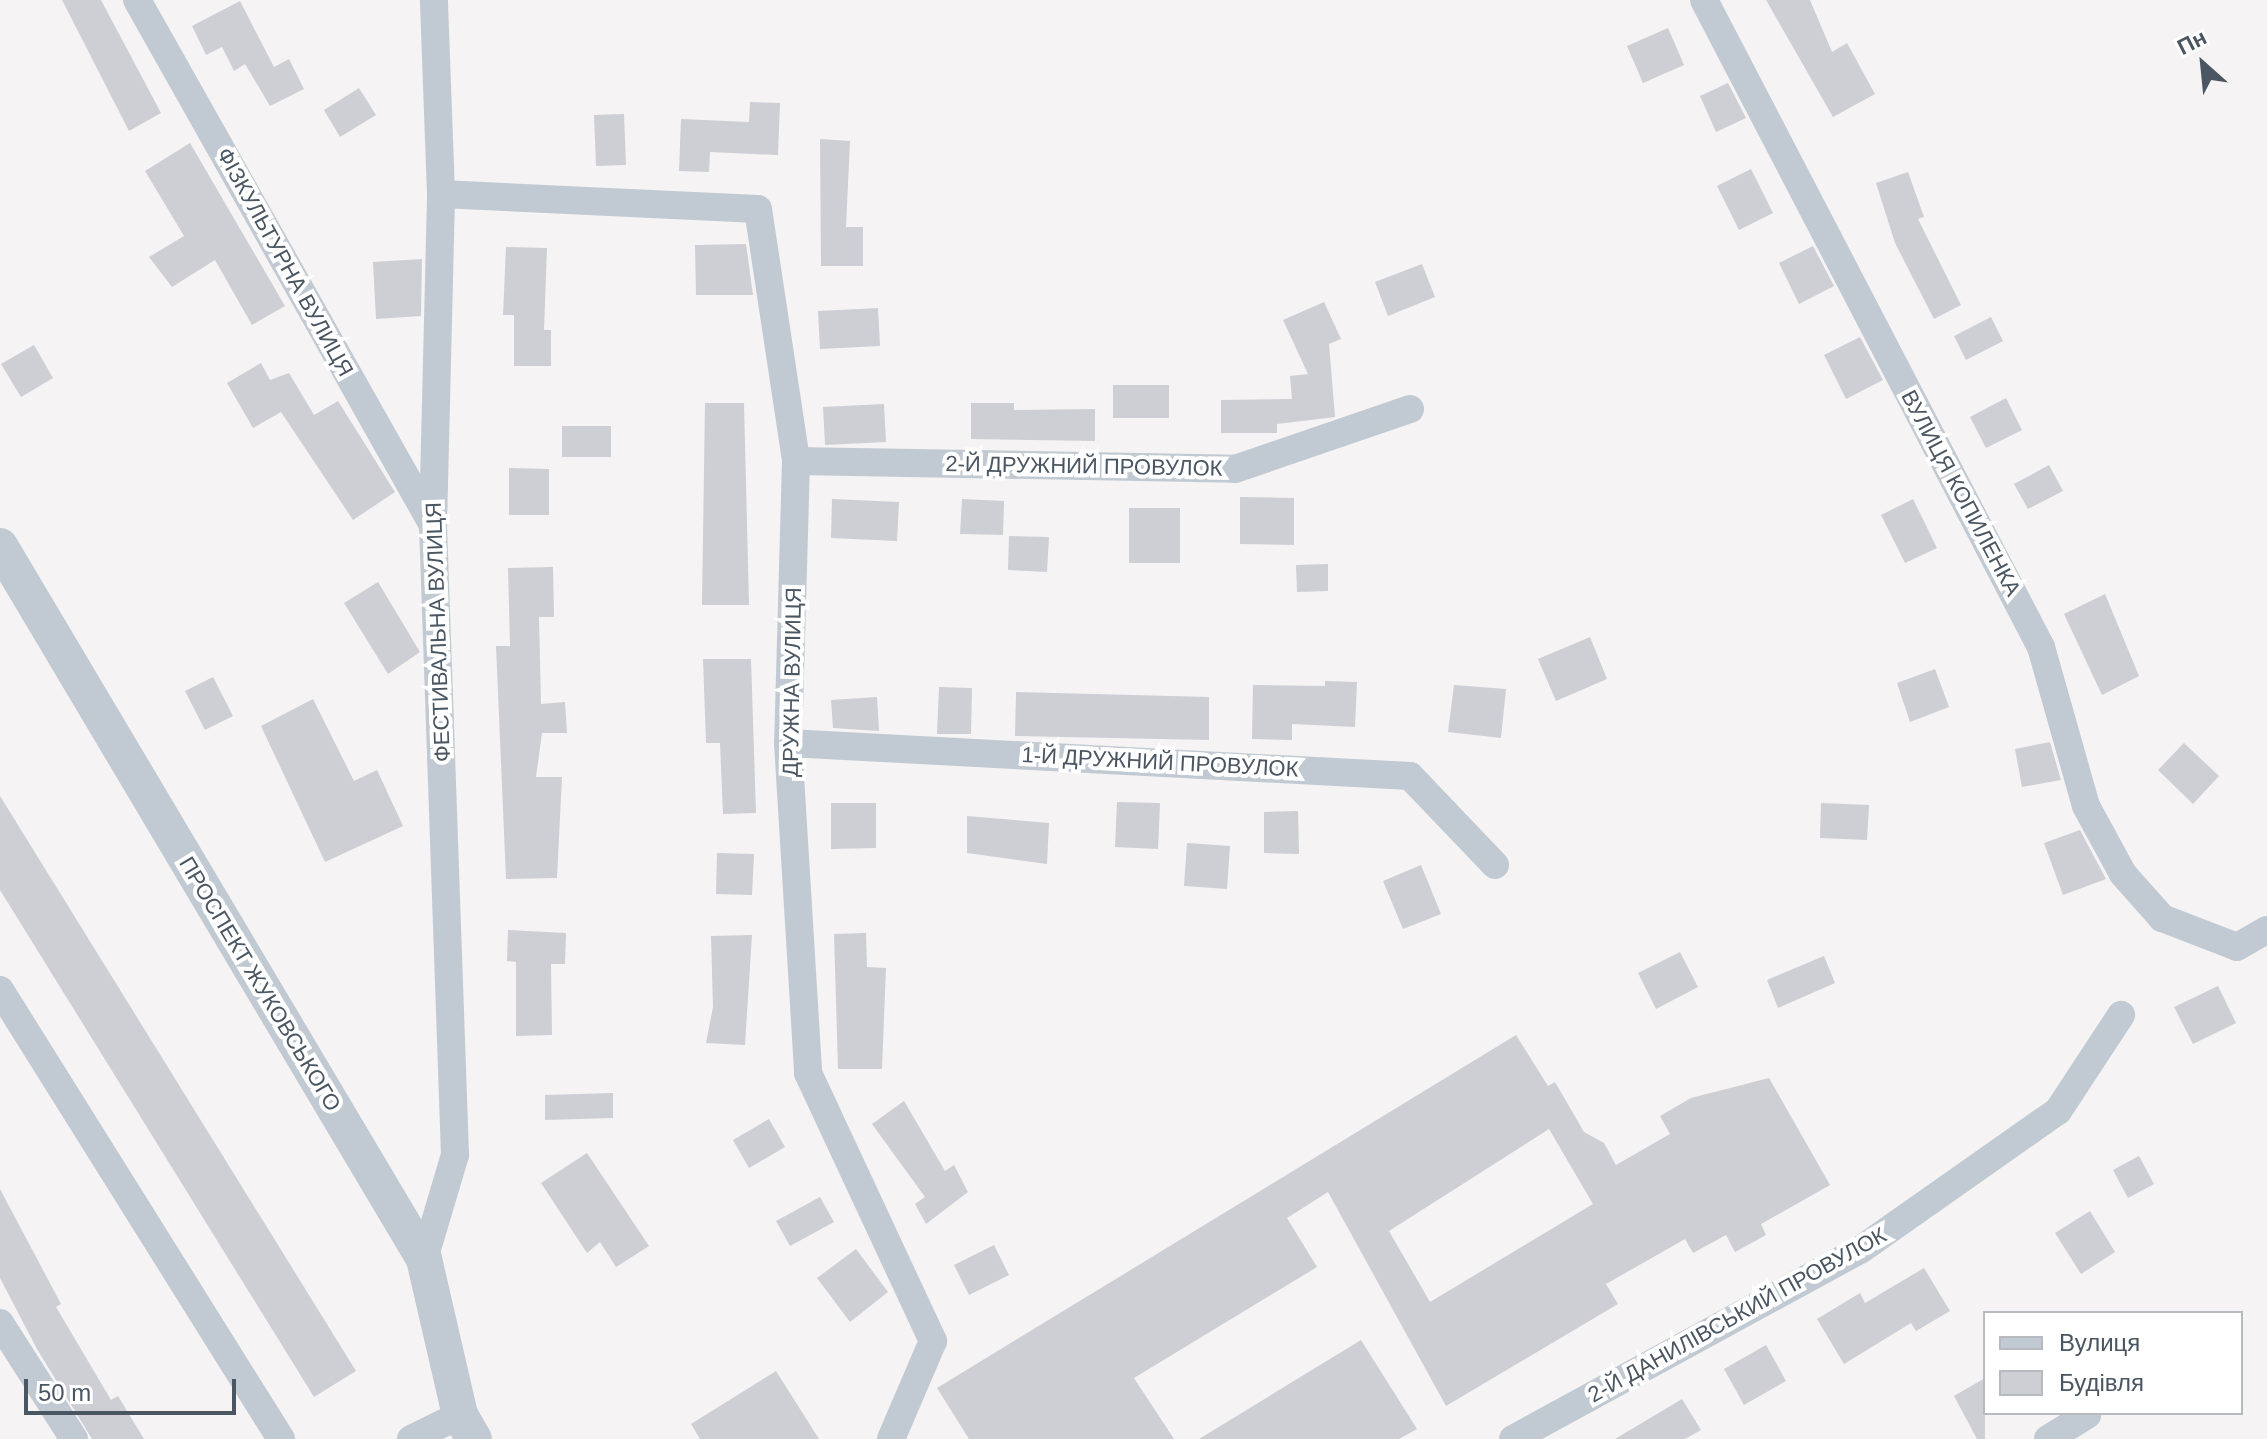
<!DOCTYPE html>
<meta charset="utf-8">
<style>
body{margin:0}
#map{position:relative;width:2267px;height:1439px;overflow:hidden;background:#f5f3f3;font-family:Arial,sans-serif}
div>[style]{position:absolute}
[style*='--x']{left:calc(var(--x)*1px);top:calc(var(--y)*1px);width:calc(var(--w)*1px);rotate:calc(var(--a)*1deg)}
.building>*{inset:0;background:#cdcfd5}
.minor>*{height:28px;margin:-14px;padding:0 14px;transform-origin:14px;border-radius:14px;background:#c1cad2}
.tertiary>*{height:36px;margin:-18px;padding:0 18px;transform-origin:18px;border-radius:18px;background:#c1cad2}
span{translate:-50% -50%;white-space:nowrap;text-align:center;line-height:1.15;-webkit-text-stroke:8px #fff;paint-order:stroke}
.street-label{font-size:22px;color:#4a5661}
.legend{position:absolute;left:1983px;top:1311px;width:260px;height:104px;box-sizing:border-box;background:#fff;border:2px solid #b7bbc0;margin:0;padding:10px 14px;list-style:none;font-size:24px;color:#4a5661}
.legend li{display:flex;align-items:center;gap:16px;height:40px}
.legend b{width:40px;border:2px solid #b7bbc0}
.north{position:absolute;left:2163px;top:24px;width:80px;height:80px;-webkit-text-stroke:6px #fff;paint-order:stroke;rotate:333deg;font-size:22px;font-weight:700;line-height:32px;text-align:center;color:#4a5661}
.north::after{content:'';display:block;margin:auto;width:28px;height:36px;background:#4a5661;clip-path:polygon(50% 0,100% 100%,50% 72%,0 100%)}
.scale{position:absolute;left:24px;top:1379px;width:212px;height:36px;box-sizing:border-box;border:4px solid #4a5661;border-top:0;padding-left:10px;font-size:24px;line-height:28px;white-space:nowrap;color:#4a5661;-webkit-text-stroke:6px #fff;paint-order:stroke}
</style>
<div id="map">
<div class="building">
<div style="clip-path:polygon(62px 0,101px 0,161px 113px,129px 131px)"></div>
<div style="clip-path:polygon(1766px 0,1810px 0,1832px 52px,1847px 43px,1875px 94px,1833px 117px)"></div>
<div style="clip-path:polygon(240px 1px,274px 67px,289px 59px,304px 89px,270px 106px,245px 64px,234px 71px,222px 47px,206px 55px,192px 26px)"></div>
<div style="clip-path:polygon(1668px 28px,1684px 65px,1643px 83px,1627px 46px)"></div>
<div style="clip-path:polygon(1728px 83px,1746px 118px,1716px 132px,1700px 96px)"></div>
<div style="clip-path:polygon(359px 88px,376px 115px,340px 137px,324px 110px)"></div>
<div style="clip-path:polygon(750px 102px,780px 103px,778px 155px,710px 152px,709px 172px,679px 171px,681px 119px,749px 122px)"></div>
<div style="clip-path:polygon(624px 114px,626px 165px,596px 166px,594px 115px)"></div>
<div style="clip-path:polygon(820px 139px,850px 141px,846px 227px,863px 227px,863px 266px,821px 266px)"></div>
<div style="clip-path:polygon(190px 143px,285px 306px,252px 325px,215px 260px,172px 287px,149px 257px,184px 236px,145px 171px)"></div>
<div style="clip-path:polygon(1751px 169px,1773px 213px,1739px 230px,1717px 186px)"></div>
<div style="clip-path:polygon(1908px 172px,1924px 217px,1918px 219px,1961px 305px,1934px 319px,1895px 243px,1876px 183px)"></div>
<div style="clip-path:polygon(746px 244px,753px 295px,696px 295px,695px 245px)"></div>
<div style="clip-path:polygon(1813px 246px,1834px 286px,1799px 304px,1779px 263px)"></div>
<div style="clip-path:polygon(506px 247px,547px 248px,544px 330px,551px 330px,551px 366px,514px 366px,514px 315px,503px 315px)"></div>
<div style="clip-path:polygon(422px 259px,421px 316px,376px 319px,373px 262px)"></div>
<div style="clip-path:polygon(1422px 264px,1435px 297px,1388px 316px,1375px 282px)"></div>
<div style="clip-path:polygon(1324px 302px,1341px 339px,1329px 344px,1335px 417px,1277px 424px,1277px 433px,1221px 433px,1221px 400px,1292px 399px,1290px 376px,1308px 374px,1283px 320px)"></div>
<div style="clip-path:polygon(878px 308px,880px 346px,820px 349px,818px 311px)"></div>
<div style="clip-path:polygon(1991px 317px,2003px 341px,1966px 360px,1954px 336px)"></div>
<div style="clip-path:polygon(1860px 337px,1883px 380px,1846px 399px,1824px 355px)"></div>
<div style="clip-path:polygon(34px 345px,53px 378px,21px 397px,1px 364px)"></div>
<div style="clip-path:polygon(261px 363px,270px 380px,289px 373px,314px 415px,338px 401px,395px 492px,353px 520px,281px 412px,253px 428px,227px 383px)"></div>
<div style="clip-path:polygon(1113px 385px,1169px 385px,1169px 418px,1113px 418px)"></div>
<div style="clip-path:polygon(2006px 398px,2022px 430px,1986px 448px,1970px 417px)"></div>
<div style="clip-path:polygon(705px 403px,744px 403px,749px 605px,702px 605px)"></div>
<div style="clip-path:polygon(971px 403px,1014px 403px,1014px 410px,1095px 409px,1095px 441px,971px 439px)"></div>
<div style="clip-path:polygon(884px 404px,886px 442px,825px 445px,823px 407px)"></div>
<div style="clip-path:polygon(562px 426px,611px 426px,611px 457px,562px 457px)"></div>
<div style="clip-path:polygon(2049px 465px,2063px 491px,2028px 509px,2014px 484px)"></div>
<div style="clip-path:polygon(509px 468px,549px 469px,549px 515px,509px 515px)"></div>
<div style="clip-path:polygon(1240px 497px,1294px 498px,1294px 545px,1240px 544px)"></div>
<div style="clip-path:polygon(832px 499px,899px 502px,897px 541px,831px 538px)"></div>
<div style="clip-path:polygon(962px 499px,1004px 501px,1003px 535px,960px 534px)"></div>
<div style="clip-path:polygon(1913px 499px,1937px 548px,1905px 563px,1881px 515px)"></div>
<div style="clip-path:polygon(1129px 508px,1180px 508px,1180px 563px,1129px 563px)"></div>
<div style="clip-path:polygon(1009px 536px,1049px 537px,1047px 572px,1008px 570px)"></div>
<div style="clip-path:polygon(1328px 564px,1328px 591px,1297px 592px,1296px 565px)"></div>
<div style="clip-path:polygon(553px 567px,554px 617px,539px 617px,541px 704px,565px 702px,567px 733px,542px 733px,536px 777px,562px 777px,557px 878px,506px 879px,496px 646px,510px 646px,508px 568px)"></div>
<div style="clip-path:polygon(378px 582px,420px 652px,388px 674px,344px 603px)"></div>
<div style="clip-path:polygon(2105px 594px,2139px 676px,2102px 695px,2064px 614px)"></div>
<div style="clip-path:polygon(1590px 637px,1607px 679px,1556px 701px,1538px 659px)"></div>
<div style="clip-path:polygon(703px 659px,751px 659px,756px 813px,723px 814px,720px 743px,706px 743px)"></div>
<div style="clip-path:polygon(1935px 669px,1949px 707px,1910px 722px,1897px 683px)"></div>
<div style="clip-path:polygon(213px 677px,233px 716px,205px 730px,185px 691px)"></div>
<div style="clip-path:polygon(1325px 681px,1357px 682px,1355px 727px,1292px 724px,1292px 740px,1252px 739px,1253px 685px,1325px 686px)"></div>
<div style="clip-path:polygon(1454px 685px,1506px 689px,1501px 738px,1448px 732px)"></div>
<div style="clip-path:polygon(939px 687px,972px 688px,971px 734px,937px 734px)"></div>
<div style="clip-path:polygon(1016px 692px,1209px 697px,1209px 740px,1015px 736px)"></div>
<div style="clip-path:polygon(877px 697px,879px 731px,833px 728px,831px 700px)"></div>
<div style="clip-path:polygon(313px 699px,354px 781px,377px 770px,403px 826px,325px 862px,261px 726px)"></div>
<div style="clip-path:polygon(2050px 742px,2061px 780px,2022px 787px,2015px 749px)"></div>
<div style="clip-path:polygon(2184px 743px,2219px 776px,2193px 804px,2158px 770px)"></div>
<div style="clip-path:polygon(0 796px,356px 1371px,314px 1397px,0 890px)"></div>
<div style="clip-path:polygon(1117px 802px,1160px 803px,1158px 849px,1115px 847px)"></div>
<div style="clip-path:polygon(831px 803px,876px 803px,876px 848px,831px 849px)"></div>
<div style="clip-path:polygon(1821px 803px,1869px 805px,1867px 840px,1820px 838px)"></div>
<div style="clip-path:polygon(1298px 811px,1299px 854px,1264px 853px,1264px 812px)"></div>
<div style="clip-path:polygon(967px 816px,1049px 823px,1047px 864px,967px 853px)"></div>
<div style="clip-path:polygon(2080px 830px,2106px 879px,2063px 895px,2044px 843px)"></div>
<div style="clip-path:polygon(1187px 843px,1230px 846px,1227px 889px,1184px 886px)"></div>
<div style="clip-path:polygon(717px 853px,754px 854px,752px 895px,716px 894px)"></div>
<div style="clip-path:polygon(1421px 865px,1441px 914px,1403px 929px,1383px 881px)"></div>
<div style="clip-path:polygon(508px 930px,566px 933px,565px 964px,551px 964px,552px 1035px,516px 1036px,516px 962px,507px 961px)"></div>
<div style="clip-path:polygon(866px 933px,867px 967px,886px 968px,882px 1069px,838px 1069px,834px 934px)"></div>
<div style="clip-path:polygon(752px 935px,745px 1045px,706px 1043px,713px 1007px,711px 936px)"></div>
<div style="clip-path:polygon(1680px 952px,1698px 987px,1656px 1009px,1638px 973px)"></div>
<div style="clip-path:polygon(1824px 956px,1835px 983px,1778px 1008px,1767px 980px)"></div>
<div style="clip-path:polygon(2218px 986px,2236px 1023px,2193px 1044px,2174px 1007px)"></div>
<div style="clip-path:polygon(evenodd,1516px 1035px,1548px 1086px,1555px 1082px,1584px 1132px,1604px 1143px,1616px 1165px,1670px 1134px,1660px 1116px,1691px 1098px,1769px 1078px,1830px 1185px,1761px 1224px,1766px 1235px,1735px 1252px,1726px 1235px,1693px 1253px,1685px 1239px,1606px 1284px,1618px 1304px,1446px 1406px,1328px 1192px,1287px 1218px,1317px 1267px,1134px 1378px,1174px 1439px,969px 1439px,937px 1388px,1516px 1035px,1549px 1129px,1593px 1204px,1430px 1302px,1389px 1231px,1549px 1129px)"></div>
<div style="clip-path:polygon(613px 1093px,613px 1118px,545px 1120px,545px 1095px)"></div>
<div style="clip-path:polygon(904px 1101px,945px 1171px,954px 1165px,968px 1192px,926px 1224px,915px 1204px,925px 1197px,872px 1124px)"></div>
<div style="clip-path:polygon(769px 1119px,785px 1147px,749px 1168px,733px 1140px)"></div>
<div style="clip-path:polygon(587px 1153px,649px 1246px,616px 1267px,600px 1242px,587px 1253px,541px 1183px)"></div>
<div style="clip-path:polygon(2139px 1156px,2154px 1184px,2128px 1198px,2113px 1170px)"></div>
<div style="clip-path:polygon(0 1189px,61px 1304px,56px 1307px,111px 1400px,118px 1396px,144px 1439px,92px 1439px,37px 1349px,0 1278px)"></div>
<div style="clip-path:polygon(820px 1197px,834px 1222px,790px 1246px,776px 1221px)"></div>
<div style="clip-path:polygon(2090px 1211px,2115px 1252px,2081px 1274px,2055px 1233px)"></div>
<div style="clip-path:polygon(994px 1245px,1009px 1275px,969px 1295px,954px 1265px)"></div>
<div style="clip-path:polygon(856px 1249px,888px 1292px,850px 1322px,817px 1278px)"></div>
<div style="clip-path:polygon(1924px 1268px,1950px 1311px,1916px 1331px,1911px 1323px,1844px 1364px,1817px 1319px,1860px 1293px,1865px 1303px)"></div>
<div style="clip-path:polygon(1361px 1340px,1417px 1429px,1399px 1439px,1199px 1439px)"></div>
<div style="clip-path:polygon(1766px 1345px,1786px 1381px,1744px 1405px,1724px 1369px)"></div>
<div style="clip-path:polygon(776px 1371px,819px 1439px,700px 1439px,691px 1424px)"></div>
<div style="clip-path:polygon(1985px 1378px,1985px 1439px,1977px 1439px,1954px 1396px)"></div>
<div style="clip-path:polygon(1682px 1399px,1701px 1430px,1685px 1439px,1615px 1439px)"></div>
</div>
<div class="minor">
<div style="--x:137;--y:0;--w:603;--a:60.59"></div>
<div style="--x:1704;--y:0;--w:730;--a:62.49"></div>
<div style="--x:2041;--y:647;--w:165;--a:74.2"></div>
<div style="--x:2086;--y:806;--w:77;--a:61.4"></div>
<div style="--x:2123;--y:874;--w:59;--a:48.4"></div>
<div style="--x:2162;--y:918;--w:80;--a:21.1"></div>
<div style="--x:2237;--y:947;--w:34;--a:-30"></div>
<div style="--x:441;--y:194;--w:317;--a:2.7"></div>
<div style="--x:758;--y:209;--w:255;--a:81.4"></div>
<div style="--x:796;--y:461;--w:282;--a:91.6"></div>
<div style="--x:788;--y:743;--w:331;--a:86.5"></div>
<div style="--x:808;--y:1073;--w:296;--a:65"></div>
<div style="--x:933;--y:1341;--w:107;--a:113.2"></div>
<div style="--x:796;--y:461;--w:439;--a:1"></div>
<div style="--x:1235;--y:469;--w:185;--a:-18.9"></div>
<div style="--x:788;--y:743;--w:623;--a:3.04"></div>
<div style="--x:1410;--y:776;--w:123;--a:46.3"></div>
<div style="--x:0;--y:990;--w:530;--a:57.96"></div>
<div style="--x:424;--y:1259;--w:109;--a:-73.4"></div>
<div style="--x:455;--y:1155;--w:630;--a:-92"></div>
<div style="--x:433;--y:525;--w:331;--a:-88.6"></div>
<div style="--x:441;--y:194;--w:194;--a:-92.1"></div>
<div style="--x:0;--y:1323;--w:138;--a:57.5"></div>
<div style="--x:411;--y:1439;--w:55;--a:-26.1"></div>
<div style="--x:1513;--y:1439;--w:395;--a:-28.6"></div>
<div style="--x:1860;--y:1250;--w:242;--a:-35.1"></div>
<div style="--x:2058;--y:1111;--w:115;--a:-56.7"></div>
<div style="--x:2048;--y:1439;--w:46;--a:-31.6"></div>
</div>
<div class="tertiary">
<div style="--x:0;--y:546;--w:830;--a:59.26"></div>
<div style="--x:424;--y:1259;--w:160;--a:77"></div>
<div style="--x:460;--y:1415;--w:28;--a:60"></div>
</div>
<div class="street-label">
<span style="left:285px;top:262px;rotate:61deg">ФІЗКУЛЬТУРНА ВУЛИЦЯ</span>
<span style="left:1084px;top:466px;rotate:1deg">2-Й ДРУЖНИЙ ПРОВУЛОК</span>
<span style="left:1961px;top:493px;rotate:62deg">ВУЛИЦЯ КОПИЛЕНКА</span>
<span style="left:438px;top:632px;rotate:-92deg">ФЕСТИВАЛЬНА ВУЛИЦЯ</span>
<span style="left:792px;top:682px;rotate:-89deg">ДРУЖНА ВУЛИЦЯ</span>
<span style="left:1160px;top:762px;rotate:3deg">1-Й ДРУЖНИЙ ПРОВУЛОК</span>
<span style="left:260px;top:984px;rotate:59deg">ПРОСПЕКТ ЖУКОВСЬКОГО</span>
<span style="left:1737px;top:1315px;rotate:-29deg">2-Й ДАНИЛІВСЬКИЙ ПРОВУЛОК</span>
</div>
<ul class="legend">
<li><b style="height:10px;background:#c1cad2"></b>Вулиця</li>
<li><b style="height:22px;background:#cdcfd5"></b>Будівля</li>
</ul>
<div class="north">Пн</div>
<div class="scale">50 m</div>
</div>
